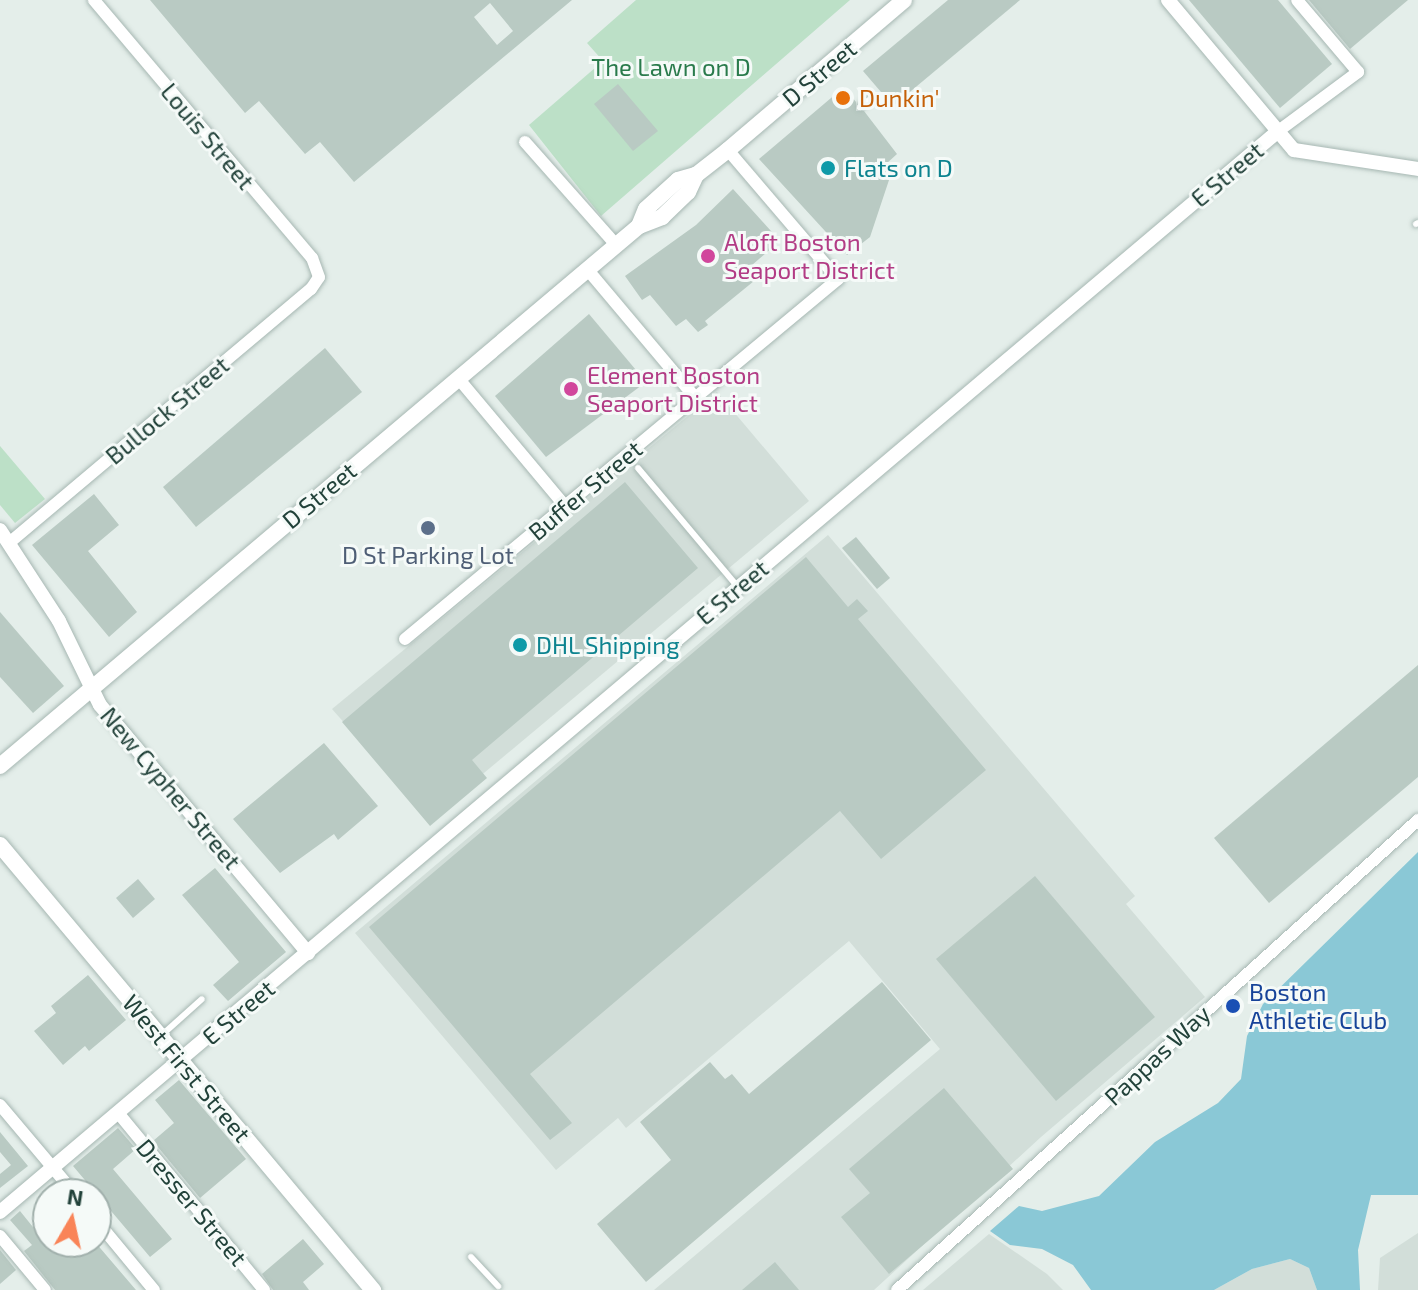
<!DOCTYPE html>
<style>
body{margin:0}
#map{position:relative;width:1418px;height:1290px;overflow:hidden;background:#e4eeea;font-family:"Exo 2",sans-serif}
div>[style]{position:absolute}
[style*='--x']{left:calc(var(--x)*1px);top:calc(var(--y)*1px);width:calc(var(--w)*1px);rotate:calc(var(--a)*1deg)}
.built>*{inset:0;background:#d2ded9}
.green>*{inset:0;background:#bce0c7}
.water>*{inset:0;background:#8ac8d6}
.building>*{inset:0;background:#b9cac3}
.roads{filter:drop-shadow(0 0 2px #a6b7b2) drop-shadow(0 0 2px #a6b7b2)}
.service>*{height:6px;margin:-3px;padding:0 3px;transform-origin:3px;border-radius:3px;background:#fff}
.minor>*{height:12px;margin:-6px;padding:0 6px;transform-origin:6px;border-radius:6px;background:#fff}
.tertiary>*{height:14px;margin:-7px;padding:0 7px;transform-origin:7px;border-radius:7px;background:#fff}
.secondary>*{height:16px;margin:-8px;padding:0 8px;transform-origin:8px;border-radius:8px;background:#fff}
.dots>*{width:22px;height:22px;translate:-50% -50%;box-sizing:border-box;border:4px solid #f5faf8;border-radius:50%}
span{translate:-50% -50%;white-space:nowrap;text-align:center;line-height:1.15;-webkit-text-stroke:6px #f5faf8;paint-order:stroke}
.park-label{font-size:24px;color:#2a7b4c}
.street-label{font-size:24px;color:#22423a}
.food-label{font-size:24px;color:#c56008}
.left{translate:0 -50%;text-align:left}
.culture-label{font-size:24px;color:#0d838f}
.hotel-label{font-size:24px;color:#b23c85}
.service-label{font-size:24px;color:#4e5e75}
.transit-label{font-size:24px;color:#164399}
.north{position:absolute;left:32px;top:1178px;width:80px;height:80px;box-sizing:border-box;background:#f5faf8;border:2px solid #a1b0ac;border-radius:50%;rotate:9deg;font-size:22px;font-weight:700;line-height:32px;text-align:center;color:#22423a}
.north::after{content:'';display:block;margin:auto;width:28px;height:36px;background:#f98458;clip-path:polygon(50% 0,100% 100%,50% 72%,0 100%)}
</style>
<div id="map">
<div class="built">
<div style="clip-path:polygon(717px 392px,809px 501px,429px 819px,332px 709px)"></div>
<div style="clip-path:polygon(828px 535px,1135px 896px,1126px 904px,1205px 997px,1041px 1137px,874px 1290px,654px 1290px,940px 1049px,849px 941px,626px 1128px,618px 1118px,556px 1170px,355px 933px)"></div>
<div style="clip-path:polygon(1418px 1233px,1418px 1290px,1378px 1290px,1380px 1258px)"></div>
<div style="clip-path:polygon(989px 1234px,1047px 1274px,1063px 1290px,923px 1290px)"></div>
<div style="clip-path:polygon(1290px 1259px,1309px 1268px,1317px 1290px,1214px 1290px,1252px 1269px)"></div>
</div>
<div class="green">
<div style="clip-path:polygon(636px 0,850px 0,601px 216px,529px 125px,603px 61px,587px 43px)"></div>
<div style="clip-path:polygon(0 446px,45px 499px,15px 523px,0 505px)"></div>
</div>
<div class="water">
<div style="clip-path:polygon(1418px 852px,1418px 1195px,1371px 1195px,1358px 1250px,1360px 1290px,1317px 1290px,1309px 1268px,1290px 1259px,1252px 1269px,1214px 1290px,1091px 1290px,1073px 1265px,1042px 1249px,1010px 1245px,990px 1231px,1019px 1206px,1042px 1211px,1099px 1196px,1155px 1142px,1218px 1103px,1241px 1079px,1247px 1036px,1263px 1004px)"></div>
</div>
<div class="building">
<div style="clip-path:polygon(evenodd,150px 0,572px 0,354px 182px,320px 142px,305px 154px,259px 101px,245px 113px,150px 0,490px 3px,513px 31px,497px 45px,474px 17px,490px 3px)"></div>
<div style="clip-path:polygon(948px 0,1020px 0,893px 106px,863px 71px)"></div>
<div style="clip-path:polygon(1189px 0,1278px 0,1332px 64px,1280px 108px)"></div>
<div style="clip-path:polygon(1309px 0,1408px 0,1350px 49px)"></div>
<div style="clip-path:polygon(618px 84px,658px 131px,633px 151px,594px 104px)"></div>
<div style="clip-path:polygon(844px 87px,856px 102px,856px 111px,864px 111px,897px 154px,886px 164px,892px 171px,870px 237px,847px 255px,759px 159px)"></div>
<div style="clip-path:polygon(733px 189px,780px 241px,745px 271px,754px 281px,705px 321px,708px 325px,698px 332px,686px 319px,676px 326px,650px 295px,642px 300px,625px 276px,696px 225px)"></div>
<div style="clip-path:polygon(589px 314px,646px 382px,546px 457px,495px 396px)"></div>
<div style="clip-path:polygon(325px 348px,362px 392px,196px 527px,163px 487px)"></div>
<div style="clip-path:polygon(625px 482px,698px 568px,472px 760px,487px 778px,430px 826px,342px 722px)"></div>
<div style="clip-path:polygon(94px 494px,119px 525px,88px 551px,137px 612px,109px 637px,32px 545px)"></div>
<div style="clip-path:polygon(856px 537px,890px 578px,877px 589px,842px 548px)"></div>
<div style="clip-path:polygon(806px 557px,848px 607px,857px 599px,868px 611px,858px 619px,986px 770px,881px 859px,840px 811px,530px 1074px,572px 1123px,550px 1140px,369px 927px)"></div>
<div style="clip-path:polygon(0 612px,64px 686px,33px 713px,0 677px)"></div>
<div style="clip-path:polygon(1418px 665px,1418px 777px,1269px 903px,1214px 838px)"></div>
<div style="clip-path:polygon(324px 743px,378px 806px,338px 840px,334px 834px,280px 873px,233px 819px)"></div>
<div style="clip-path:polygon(215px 868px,286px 952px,228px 1001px,213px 985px,239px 962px,182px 895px)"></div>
<div style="clip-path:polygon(1035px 876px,1155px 1017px,1056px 1101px,936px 959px)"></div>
<div style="clip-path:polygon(138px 879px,155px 899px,133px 918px,116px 898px)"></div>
<div style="clip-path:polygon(88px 975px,126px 1020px,89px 1051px,85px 1046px,63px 1065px,34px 1031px,56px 1013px,51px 1006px)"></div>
<div style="clip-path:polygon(882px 982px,931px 1040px,646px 1282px,597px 1224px,671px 1160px,640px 1122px,710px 1062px,725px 1079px,732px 1074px,749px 1094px)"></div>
<div style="clip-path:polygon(179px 1080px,246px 1159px,200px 1198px,153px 1141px,174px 1123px,155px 1100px)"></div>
<div style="clip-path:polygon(944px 1088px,1013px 1169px,889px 1274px,841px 1217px,870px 1193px,849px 1169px)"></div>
<div style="clip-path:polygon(118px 1128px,136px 1149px,113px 1169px,172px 1239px,150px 1257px,73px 1166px)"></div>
<div style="clip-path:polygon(0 1132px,28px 1166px,0 1188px,0 1174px,11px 1165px,0 1152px)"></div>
<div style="clip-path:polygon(20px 1211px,41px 1237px,48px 1232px,48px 1242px,95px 1242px,136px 1290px,55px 1290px,24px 1251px,32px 1245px,10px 1220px)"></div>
<div style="clip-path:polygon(303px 1239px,324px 1264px,303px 1282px,309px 1290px,273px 1290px,262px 1274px)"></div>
<div style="clip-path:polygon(0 1250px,16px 1270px,0 1284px)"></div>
<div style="clip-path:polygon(775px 1262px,799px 1290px,742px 1290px)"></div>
</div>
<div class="roads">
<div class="service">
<div style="--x:860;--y:107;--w:11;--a:-38"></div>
<div style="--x:1416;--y:224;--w:2;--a:-27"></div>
<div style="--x:638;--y:468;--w:155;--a:50"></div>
<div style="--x:163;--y:1034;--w:52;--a:-41.9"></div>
<div style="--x:471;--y:1257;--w:40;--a:47"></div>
</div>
<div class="minor">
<div style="--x:1277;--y:132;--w:101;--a:-36.5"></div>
<div style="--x:1358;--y:72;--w:94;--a:-130.3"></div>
<div style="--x:525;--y:142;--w:137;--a:48.5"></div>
<div style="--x:587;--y:269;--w:166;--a:49.9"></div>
<div style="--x:458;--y:378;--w:168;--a:50.1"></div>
<div style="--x:9;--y:543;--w:395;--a:-40.1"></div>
<div style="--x:311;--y:289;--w:14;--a:-56"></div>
<div style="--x:319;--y:277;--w:20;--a:-110"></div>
<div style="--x:312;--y:258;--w:338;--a:-130.2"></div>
<div style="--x:405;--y:639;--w:563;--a:-39.74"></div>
<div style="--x:838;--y:279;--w:170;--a:-130.5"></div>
<div style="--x:0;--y:1105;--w:116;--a:49.9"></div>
<div style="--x:119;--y:1114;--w:228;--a:50.5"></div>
<div style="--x:96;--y:1220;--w:91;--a:50.4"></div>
<div style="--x:0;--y:1236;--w:70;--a:50.2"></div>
<div style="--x:897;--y:1290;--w:702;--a:-42.05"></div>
</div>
<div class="tertiary">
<div style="--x:1168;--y:0;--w:196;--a:50"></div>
<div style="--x:1294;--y:150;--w:125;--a:8.7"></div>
<div style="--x:0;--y:530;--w:108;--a:57"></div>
<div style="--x:59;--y:621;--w:93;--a:64"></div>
<div style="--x:100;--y:705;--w:324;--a:50"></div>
<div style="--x:0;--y:1212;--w:1672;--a:-40.22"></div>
</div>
<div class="secondary">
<div style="--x:639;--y:226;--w:18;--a:-68"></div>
<div style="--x:646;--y:209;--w:43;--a:-42.2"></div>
<div style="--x:678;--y:180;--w:19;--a:-16"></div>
<div style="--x:696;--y:175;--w:41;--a:-38"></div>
<div style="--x:728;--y:150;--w:231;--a:-40.4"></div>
<div style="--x:0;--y:766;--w:837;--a:-40.2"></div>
<div style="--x:639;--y:226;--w:25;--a:-21"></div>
<div style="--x:662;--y:217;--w:36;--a:-44"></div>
<div style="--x:688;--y:192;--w:19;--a:-65"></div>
<div style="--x:0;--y:845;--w:581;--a:50.03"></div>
</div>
</div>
<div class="dots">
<div style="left:843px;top:98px;background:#e8710a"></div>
<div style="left:828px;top:168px;background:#0f9aa8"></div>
<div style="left:708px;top:256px;background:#d1479c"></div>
<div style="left:571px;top:389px;background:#d1479c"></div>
<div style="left:428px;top:528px;background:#5c6f8a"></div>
<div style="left:520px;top:645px;background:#0f9aa8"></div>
<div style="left:1233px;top:1006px;background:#1a4fb4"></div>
</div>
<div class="park-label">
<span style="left:671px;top:67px">The Lawn on D</span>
</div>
<div class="street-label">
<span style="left:819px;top:73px;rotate:-40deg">D Street</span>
<span style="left:208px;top:136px;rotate:50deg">Louis Street</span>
<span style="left:1227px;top:174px;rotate:-40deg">E Street</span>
<span style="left:167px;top:410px;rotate:-40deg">Bullock Street</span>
<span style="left:585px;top:490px;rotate:-40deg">Buffer Street</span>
<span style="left:319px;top:495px;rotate:-40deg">D Street</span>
<span style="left:732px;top:592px;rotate:-40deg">E Street</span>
<span style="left:171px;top:788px;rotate:50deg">New Cypher Street</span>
<span style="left:238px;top:1012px;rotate:-40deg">E Street</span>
<span style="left:1157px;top:1055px;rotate:-43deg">Pappas Way</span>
<span style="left:187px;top:1068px;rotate:50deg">West First Street</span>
<span style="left:192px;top:1202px;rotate:50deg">Dresser Street</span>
</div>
<div class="food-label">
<span class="left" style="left:859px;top:98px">Dunkin'</span>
</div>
<div class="culture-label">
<span class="left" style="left:844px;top:168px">Flats on D</span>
<span class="left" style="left:536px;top:645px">DHL Shipping</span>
</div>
<div class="hotel-label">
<span class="left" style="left:724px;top:256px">Aloft Boston<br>Seaport District</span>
<span class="left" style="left:587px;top:389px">Element Boston<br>Seaport District</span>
</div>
<div class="service-label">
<span style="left:428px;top:555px">D St Parking Lot</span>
</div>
<div class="transit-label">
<span class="left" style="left:1249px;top:1006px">Boston<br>Athletic Club</span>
</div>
<div class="north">N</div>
</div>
